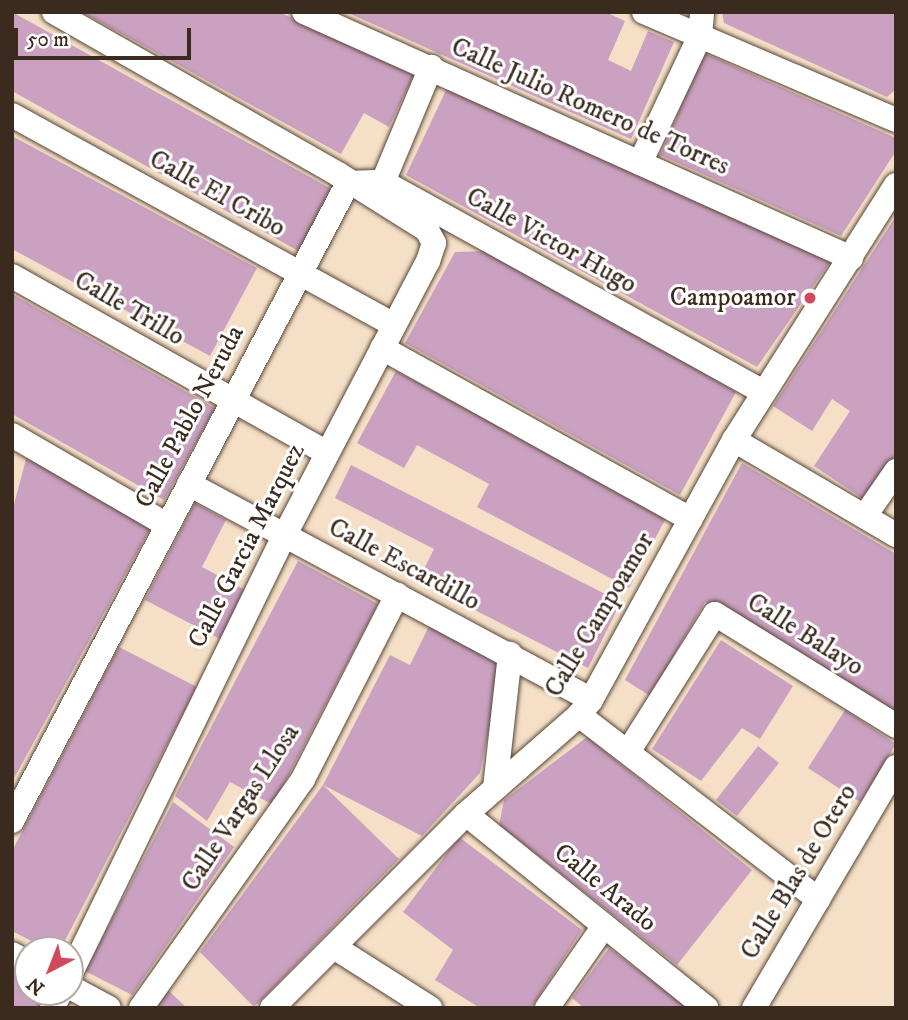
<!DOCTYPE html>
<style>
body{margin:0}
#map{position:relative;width:908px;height:1020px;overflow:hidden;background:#f5e0c7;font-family:"IM FELL DW Pica",serif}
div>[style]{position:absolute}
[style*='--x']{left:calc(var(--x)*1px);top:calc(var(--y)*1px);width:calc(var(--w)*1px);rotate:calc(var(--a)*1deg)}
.building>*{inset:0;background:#caa1c0}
.roads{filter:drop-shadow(0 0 2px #574537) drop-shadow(0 0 2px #574537)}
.minor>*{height:24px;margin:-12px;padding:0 12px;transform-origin:12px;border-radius:12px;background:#fff}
.dots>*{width:19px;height:19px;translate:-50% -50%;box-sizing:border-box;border:4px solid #fff;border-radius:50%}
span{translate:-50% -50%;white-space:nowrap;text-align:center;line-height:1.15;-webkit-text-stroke:6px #fff;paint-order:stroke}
.street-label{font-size:26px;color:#3b2a1e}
.poi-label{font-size:26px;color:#3b2a1e}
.right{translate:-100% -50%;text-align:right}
.frame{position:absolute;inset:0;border:14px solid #3b2a1e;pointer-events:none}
.north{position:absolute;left:14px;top:936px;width:70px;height:70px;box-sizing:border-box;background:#fff;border:2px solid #b1aaa5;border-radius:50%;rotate:222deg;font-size:19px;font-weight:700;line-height:28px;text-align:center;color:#3b2a1e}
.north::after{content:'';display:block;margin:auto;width:24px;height:32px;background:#d1495b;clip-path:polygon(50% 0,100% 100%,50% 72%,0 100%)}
.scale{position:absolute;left:14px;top:28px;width:177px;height:32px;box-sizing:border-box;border:4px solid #3b2a1e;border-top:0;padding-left:9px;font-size:21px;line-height:24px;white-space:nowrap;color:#3b2a1e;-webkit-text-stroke:5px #fff;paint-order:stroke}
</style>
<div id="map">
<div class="building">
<div style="clip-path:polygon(12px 12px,335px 191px,300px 252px,12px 91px)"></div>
<div style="clip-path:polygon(82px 12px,279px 12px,415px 73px,389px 127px,364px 113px,341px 154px)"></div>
<div style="clip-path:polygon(346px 12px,605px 12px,625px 21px,608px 60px,631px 71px,648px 31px,674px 42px,631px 139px)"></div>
<div style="clip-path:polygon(722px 12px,896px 12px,896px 89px,887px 97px,724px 23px)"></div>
<div style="clip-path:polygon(704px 53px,896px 138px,896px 151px,841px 236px,660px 155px)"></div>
<div style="clip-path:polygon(448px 86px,832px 259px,757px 367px,406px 175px)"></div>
<div style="clip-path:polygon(12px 136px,257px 268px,210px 356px,12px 249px)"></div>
<div style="clip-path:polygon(896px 216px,896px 456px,868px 502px,814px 466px,850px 411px,832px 399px,812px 431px,773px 406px)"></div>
<div style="clip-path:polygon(495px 251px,736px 392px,680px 495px,405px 343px,455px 252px)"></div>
<div style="clip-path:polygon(12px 294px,215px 408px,164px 500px,12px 414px)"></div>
<div style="clip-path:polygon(396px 371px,667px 516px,629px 588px,477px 507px,489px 484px,417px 445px,404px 468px,357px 443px)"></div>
<div style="clip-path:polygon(27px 455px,151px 527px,12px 782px,12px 512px)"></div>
<div style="clip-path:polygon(742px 463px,896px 554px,896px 714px,705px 602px,650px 696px,625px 680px)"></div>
<div style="clip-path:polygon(351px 465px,621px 602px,588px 668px,418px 581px,434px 549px,335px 498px)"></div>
<div style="clip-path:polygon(195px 503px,226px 520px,202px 567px,245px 590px,220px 639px,145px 600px)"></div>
<div style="clip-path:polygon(298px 561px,378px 604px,273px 805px,230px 782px,207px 821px,175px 796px)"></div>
<div style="clip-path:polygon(429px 626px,502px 665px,480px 773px,422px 836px,323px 785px,399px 859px,254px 1007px,200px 952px,323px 785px,390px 655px,410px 665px)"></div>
<div style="clip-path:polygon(721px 640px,793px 686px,760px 739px,742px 728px,701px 781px,652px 749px)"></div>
<div style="clip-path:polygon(119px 647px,197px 687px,60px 950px,49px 950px,12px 931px,12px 851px)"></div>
<div style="clip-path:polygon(845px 710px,896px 744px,860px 802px,808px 768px)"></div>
<div style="clip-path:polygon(587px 737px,752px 870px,677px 965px,499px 825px,504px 800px)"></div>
<div style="clip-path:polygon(758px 746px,779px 763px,737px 816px,716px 800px)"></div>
<div style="clip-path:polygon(173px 802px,234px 847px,132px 995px,85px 971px)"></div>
<div style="clip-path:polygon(459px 837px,582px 930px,531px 1008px,480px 1008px,435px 980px,453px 950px,403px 912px)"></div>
<div style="clip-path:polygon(609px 948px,688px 1008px,584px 1008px,572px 998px)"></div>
<div style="clip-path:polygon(12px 966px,28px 974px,28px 992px,46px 992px,38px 1008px,12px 1008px)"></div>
<div style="clip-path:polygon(169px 991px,187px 1008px,156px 1008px)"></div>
</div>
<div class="roads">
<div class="minor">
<div style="--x:54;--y:12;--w:327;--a:29.7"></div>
<div style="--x:338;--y:174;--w:105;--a:32.2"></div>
<div style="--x:427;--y:230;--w:15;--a:62"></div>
<div style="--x:434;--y:243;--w:19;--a:108"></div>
<div style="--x:428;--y:261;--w:310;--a:117.6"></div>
<div style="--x:284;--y:536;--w:487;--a:116"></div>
<div style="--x:304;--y:12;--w:600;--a:24.21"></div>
<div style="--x:644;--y:12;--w:274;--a:23.2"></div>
<div style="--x:12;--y:115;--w:436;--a:28.8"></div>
<div style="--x:640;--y:163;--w:140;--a:-64.7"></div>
<div style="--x:700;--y:36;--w:24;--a:-85"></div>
<div style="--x:383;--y:182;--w:125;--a:-67.3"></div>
<div style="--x:348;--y:183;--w:35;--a:-2"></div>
<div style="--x:383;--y:182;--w:435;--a:28.9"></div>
<div style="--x:12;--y:276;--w:361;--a:29.3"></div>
<div style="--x:382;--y:348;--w:353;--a:29"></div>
<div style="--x:12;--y:435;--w:179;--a:30.1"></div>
<div style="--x:734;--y:440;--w:188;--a:30.4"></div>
<div style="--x:189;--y:484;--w:456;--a:28.2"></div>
<div style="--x:865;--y:516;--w:55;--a:-55.4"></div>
<div style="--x:579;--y:715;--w:302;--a:37.6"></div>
<div style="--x:628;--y:752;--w:163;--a:-57.8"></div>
<div style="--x:715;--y:614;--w:213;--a:31.7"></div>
<div style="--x:495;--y:788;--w:135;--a:-83.6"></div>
<div style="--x:466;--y:814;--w:309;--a:38.9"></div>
<div style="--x:12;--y:821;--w:721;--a:-62.23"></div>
<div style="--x:334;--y:947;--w:114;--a:32.4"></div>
<div style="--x:12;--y:954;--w:18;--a:29"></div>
<div style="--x:70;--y:987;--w:44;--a:28.3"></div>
<div style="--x:52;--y:1008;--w:18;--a:-61"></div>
<div style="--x:141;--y:1008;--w:281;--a:-54.7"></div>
<div style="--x:303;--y:779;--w:207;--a:-62.9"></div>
<div style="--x:272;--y:1008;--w:274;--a:-45"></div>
<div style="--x:466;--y:814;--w:150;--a:-41.2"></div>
<div style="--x:579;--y:715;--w:19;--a:-51"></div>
<div style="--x:591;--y:700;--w:297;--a:-61.2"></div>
<div style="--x:734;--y:440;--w:302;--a:-57.6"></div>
<div style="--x:547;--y:1008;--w:100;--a:-55.2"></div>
<div style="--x:754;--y:1008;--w:280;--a:-59.5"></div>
</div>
</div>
<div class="dots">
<div style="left:810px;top:298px;background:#d1495b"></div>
</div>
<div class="street-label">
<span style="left:590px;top:107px;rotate:24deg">Calle Julio Romero de Torres</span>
<span style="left:217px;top:194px;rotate:29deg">Calle El Cribo</span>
<span style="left:551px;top:241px;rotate:29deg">Calle Victor Hugo</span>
<span style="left:129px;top:309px;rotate:30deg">Calle Trillo</span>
<span style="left:190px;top:417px;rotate:-62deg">Calle Pablo Neruda</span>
<span style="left:247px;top:546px;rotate:-63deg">Calle Garcia Marquez</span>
<span style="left:404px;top:565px;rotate:28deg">Calle Escardillo</span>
<span style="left:600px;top:615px;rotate:-59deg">Calle Campoamor</span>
<span style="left:805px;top:635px;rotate:32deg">Calle Balayo</span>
<span style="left:241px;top:808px;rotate:-57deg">Calle Vargas Llosa</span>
<span style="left:799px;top:872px;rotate:-59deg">Calle Blas de Otero</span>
<span style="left:605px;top:888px;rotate:39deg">Calle Arado</span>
</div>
<div class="poi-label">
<span class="right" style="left:796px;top:298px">Campoamor</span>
</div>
<div class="frame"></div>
<div class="north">N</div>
<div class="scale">50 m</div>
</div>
